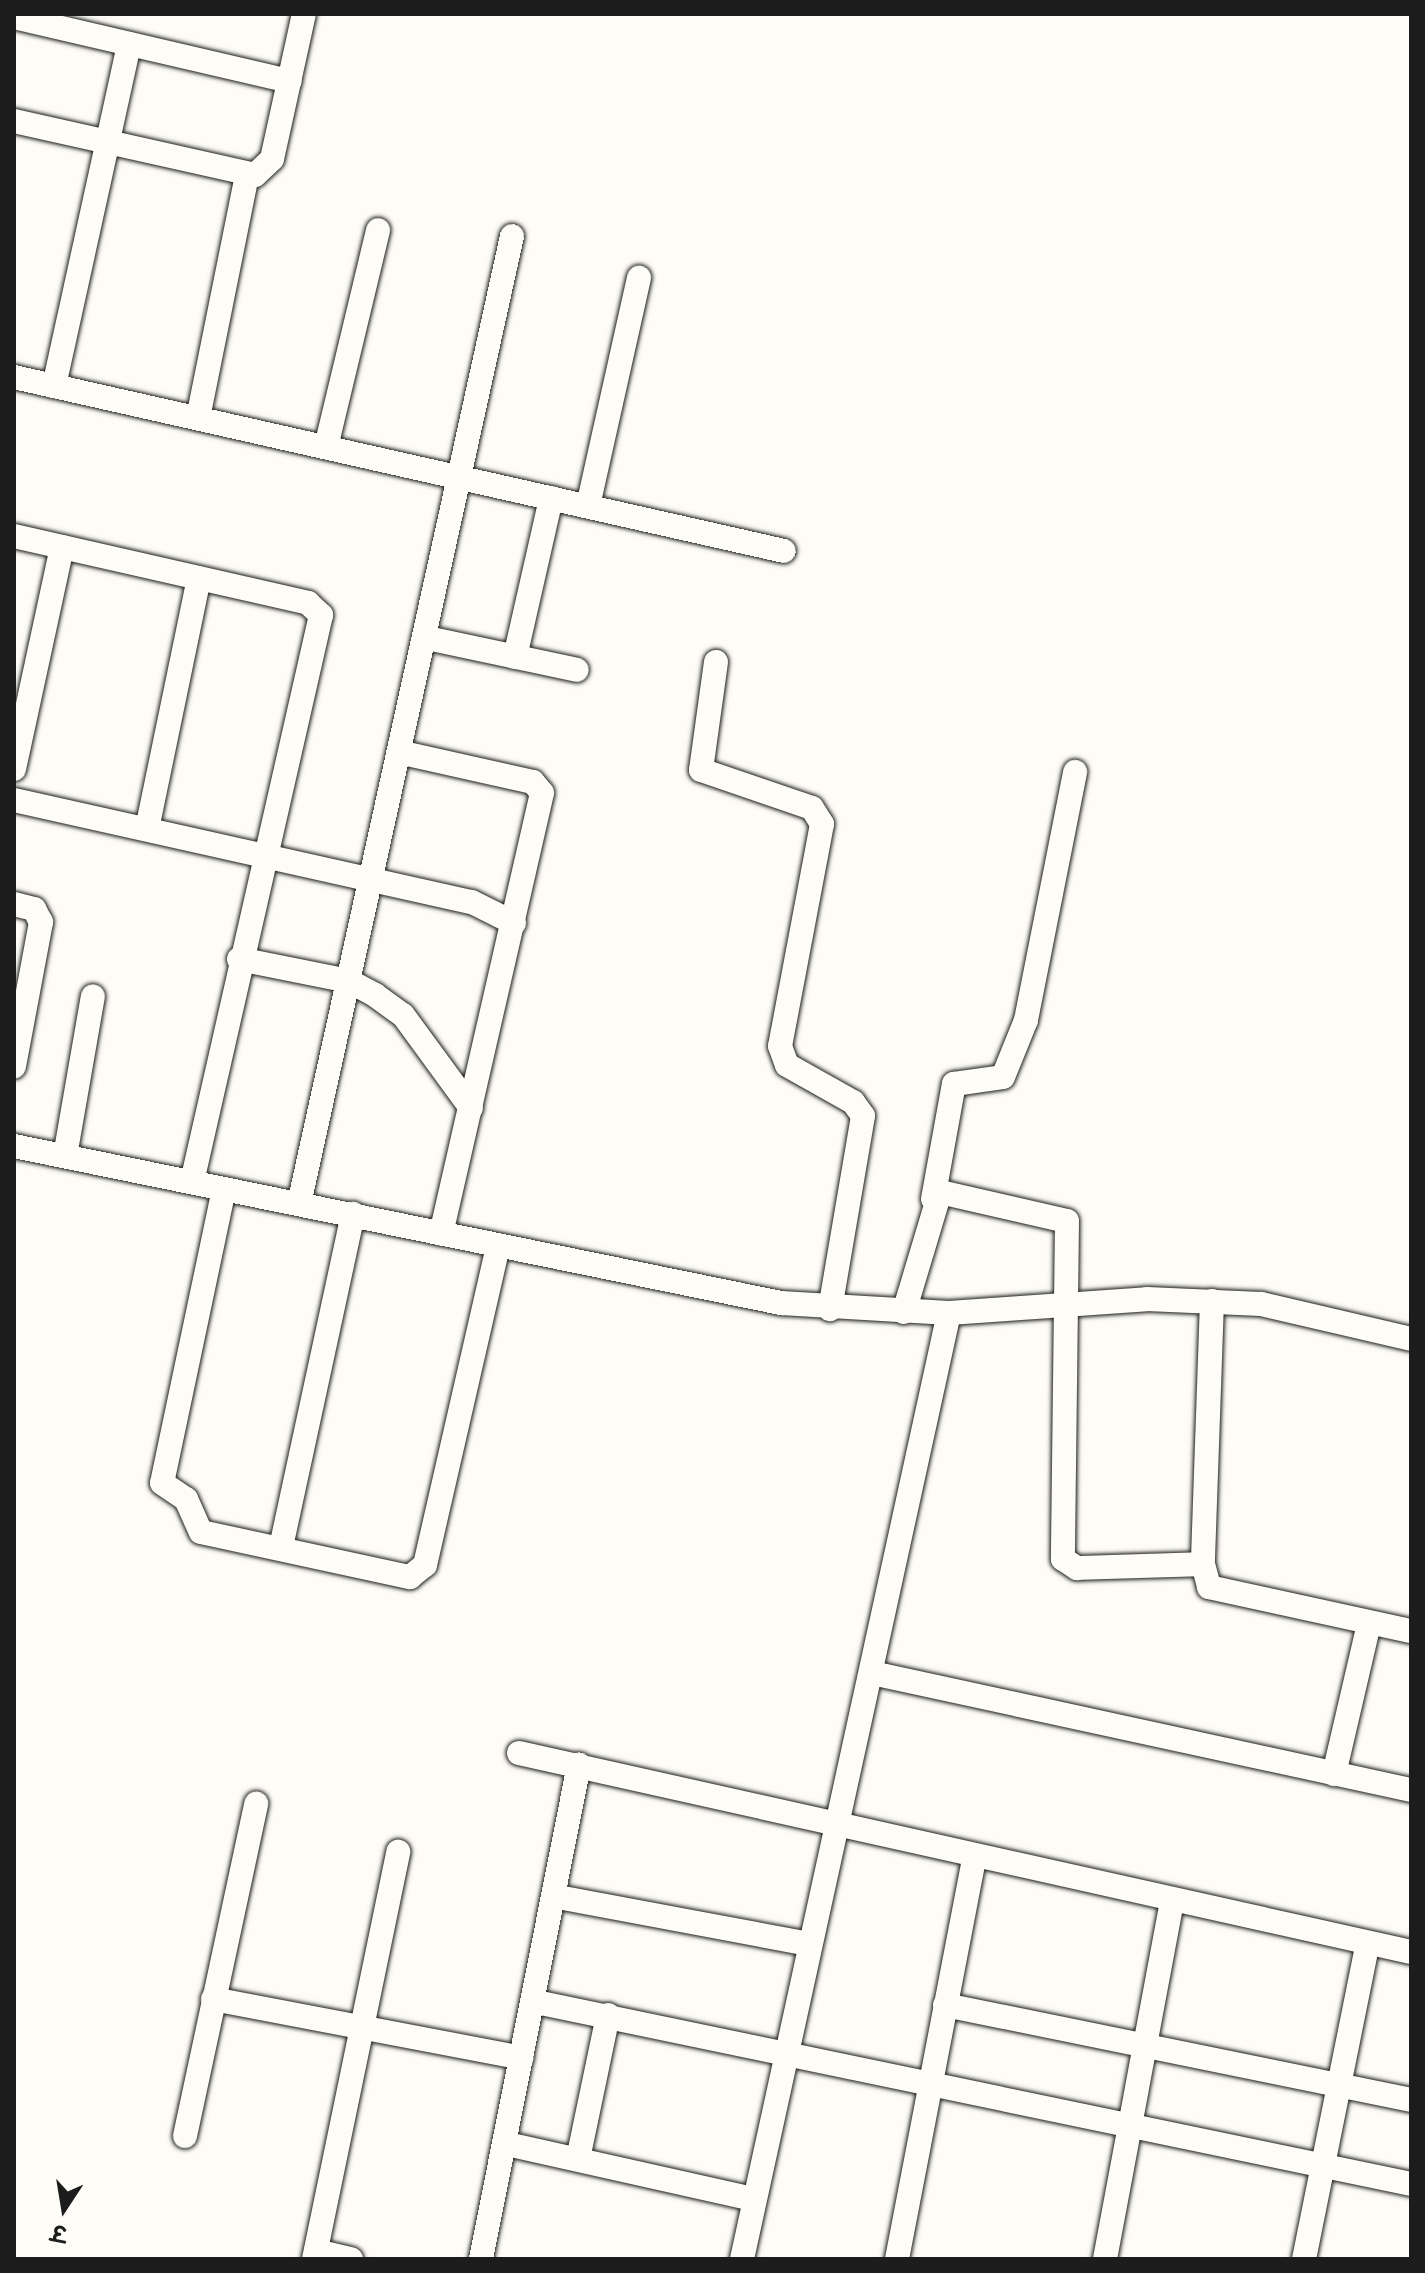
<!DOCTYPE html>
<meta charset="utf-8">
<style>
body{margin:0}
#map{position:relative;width:1425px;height:2273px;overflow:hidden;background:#fdfcf7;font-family:"Shantell Sans","Playpen Sans Deva",sans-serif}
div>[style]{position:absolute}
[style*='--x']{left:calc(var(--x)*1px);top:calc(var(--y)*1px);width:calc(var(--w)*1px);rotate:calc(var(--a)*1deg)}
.roads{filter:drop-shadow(0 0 2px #1c1c1c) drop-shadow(0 0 2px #1c1c1c)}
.minor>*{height:24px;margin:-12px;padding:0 12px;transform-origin:12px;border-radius:12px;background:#fdfcf7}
span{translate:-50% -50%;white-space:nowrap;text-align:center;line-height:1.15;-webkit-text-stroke:6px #fdfcf7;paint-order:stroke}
.frame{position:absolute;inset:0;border:16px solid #1c1c1c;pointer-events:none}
.north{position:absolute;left:24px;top:2169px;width:80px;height:80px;-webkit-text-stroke:6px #fdfcf7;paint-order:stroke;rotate:192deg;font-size:22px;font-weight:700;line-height:32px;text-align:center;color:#1c1c1c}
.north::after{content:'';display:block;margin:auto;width:28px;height:36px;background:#1c1c1c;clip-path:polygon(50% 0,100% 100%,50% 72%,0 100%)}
</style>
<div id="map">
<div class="roads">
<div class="minor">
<div style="--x:14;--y:17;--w:283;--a:13.1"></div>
<div style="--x:14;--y:121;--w:247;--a:12.6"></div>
<div style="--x:255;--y:175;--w:23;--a:-43"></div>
<div style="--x:272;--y:159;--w:148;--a:-77.6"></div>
<div style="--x:14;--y:377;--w:789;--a:12.73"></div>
<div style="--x:54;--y:386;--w:350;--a:-77.6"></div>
<div style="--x:198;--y:418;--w:248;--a:-78.6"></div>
<div style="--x:326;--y:447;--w:223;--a:-76.5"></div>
<div style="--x:588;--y:506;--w:234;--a:-77.4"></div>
<div style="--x:14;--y:536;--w:302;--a:12.8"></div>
<div style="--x:308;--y:603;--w:18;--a:43"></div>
<div style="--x:321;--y:615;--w:581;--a:102.82"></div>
<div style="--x:427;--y:638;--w:153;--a:12"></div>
<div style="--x:515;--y:657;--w:163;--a:-77.2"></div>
<div style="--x:716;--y:662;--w:109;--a:97.9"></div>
<div style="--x:701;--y:770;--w:117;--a:18.9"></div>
<div style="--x:812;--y:808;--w:19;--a:58"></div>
<div style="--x:822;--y:824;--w:226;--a:100.7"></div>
<div style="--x:780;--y:1046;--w:20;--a:70"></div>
<div style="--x:787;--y:1065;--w:76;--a:29.3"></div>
<div style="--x:853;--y:1102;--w:17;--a:54"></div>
<div style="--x:863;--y:1116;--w:196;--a:99.7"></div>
<div style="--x:403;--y:753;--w:133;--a:12.6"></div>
<div style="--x:533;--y:782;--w:14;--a:51"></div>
<div style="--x:542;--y:793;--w:452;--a:102.9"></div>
<div style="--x:14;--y:769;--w:227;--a:-77.8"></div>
<div style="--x:14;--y:800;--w:469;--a:12.6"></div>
<div style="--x:472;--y:902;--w:47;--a:26.6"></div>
<div style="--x:147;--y:829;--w:256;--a:-78.3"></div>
<div style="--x:14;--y:904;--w:21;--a:14"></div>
<div style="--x:34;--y:909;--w:15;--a:62"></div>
<div style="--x:41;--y:922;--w:147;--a:100.6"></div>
<div style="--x:239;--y:959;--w:112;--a:11.3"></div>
<div style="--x:349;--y:981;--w:30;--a:28"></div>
<div style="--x:375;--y:995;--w:34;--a:36"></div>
<div style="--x:403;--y:1015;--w:115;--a:53.8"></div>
<div style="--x:14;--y:1146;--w:783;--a:11.57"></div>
<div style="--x:781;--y:1303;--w:168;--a:3.4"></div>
<div style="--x:949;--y:1313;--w:198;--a:-4"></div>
<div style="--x:1147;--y:1299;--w:114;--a:2.5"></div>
<div style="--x:1261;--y:1304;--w:154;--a:13.1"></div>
<div style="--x:65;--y:1156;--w:162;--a:-80.1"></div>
<div style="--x:224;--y:1189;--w:300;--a:101.9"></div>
<div style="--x:162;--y:1483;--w:29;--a:34"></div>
<div style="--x:186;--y:1499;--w:36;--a:66"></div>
<div style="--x:201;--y:1532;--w:214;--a:12.2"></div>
<div style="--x:410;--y:1577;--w:19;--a:-39"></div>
<div style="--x:425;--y:1565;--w:328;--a:-77.1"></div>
<div style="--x:933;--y:1199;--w:117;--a:-79.7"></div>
<div style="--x:954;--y:1084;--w:49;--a:-8.1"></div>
<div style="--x:1003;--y:1077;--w:61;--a:-68"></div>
<div style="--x:1026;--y:1020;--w:253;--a:-78.8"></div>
<div style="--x:299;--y:1204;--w:991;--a:-77.59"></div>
<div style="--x:1212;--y:1301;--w:263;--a:92"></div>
<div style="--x:1203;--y:1564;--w:24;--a:75"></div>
<div style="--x:1209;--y:1587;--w:207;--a:12.3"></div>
<div style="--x:904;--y:1312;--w:125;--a:-73.3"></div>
<div style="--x:940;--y:1192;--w:130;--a:12.9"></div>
<div style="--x:1067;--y:1221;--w:338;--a:90.7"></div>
<div style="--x:1063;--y:1559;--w:17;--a:33"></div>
<div style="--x:1077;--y:1568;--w:126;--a:-1.8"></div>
<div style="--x:281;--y:1547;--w:341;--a:-77.8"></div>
<div style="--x:872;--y:1673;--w:552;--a:12.25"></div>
<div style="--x:519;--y:1753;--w:914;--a:12.58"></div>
<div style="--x:1334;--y:1774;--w:155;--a:-76.9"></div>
<div style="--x:558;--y:1897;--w:256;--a:10.6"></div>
<div style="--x:213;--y:1999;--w:314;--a:10.8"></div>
<div style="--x:536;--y:2002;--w:894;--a:11.75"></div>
<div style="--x:945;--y:2005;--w:476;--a:11.5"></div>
<div style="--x:185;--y:2136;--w:340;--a:-77.9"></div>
<div style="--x:507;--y:2144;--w:252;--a:12.6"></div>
<div style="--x:578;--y:2159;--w:147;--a:-78.2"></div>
<div style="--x:316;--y:2251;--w:36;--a:13"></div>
<div style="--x:314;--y:2259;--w:416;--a:-78.3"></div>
<div style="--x:481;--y:2259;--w:504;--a:-78.78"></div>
<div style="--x:742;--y:2259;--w:968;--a:-77.66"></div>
<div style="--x:897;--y:2259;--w:411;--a:-79.1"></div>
<div style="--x:1105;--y:2259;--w:365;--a:-79.4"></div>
<div style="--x:1304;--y:2259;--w:322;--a:-78.6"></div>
</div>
</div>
<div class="frame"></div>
<div class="north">उ</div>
</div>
